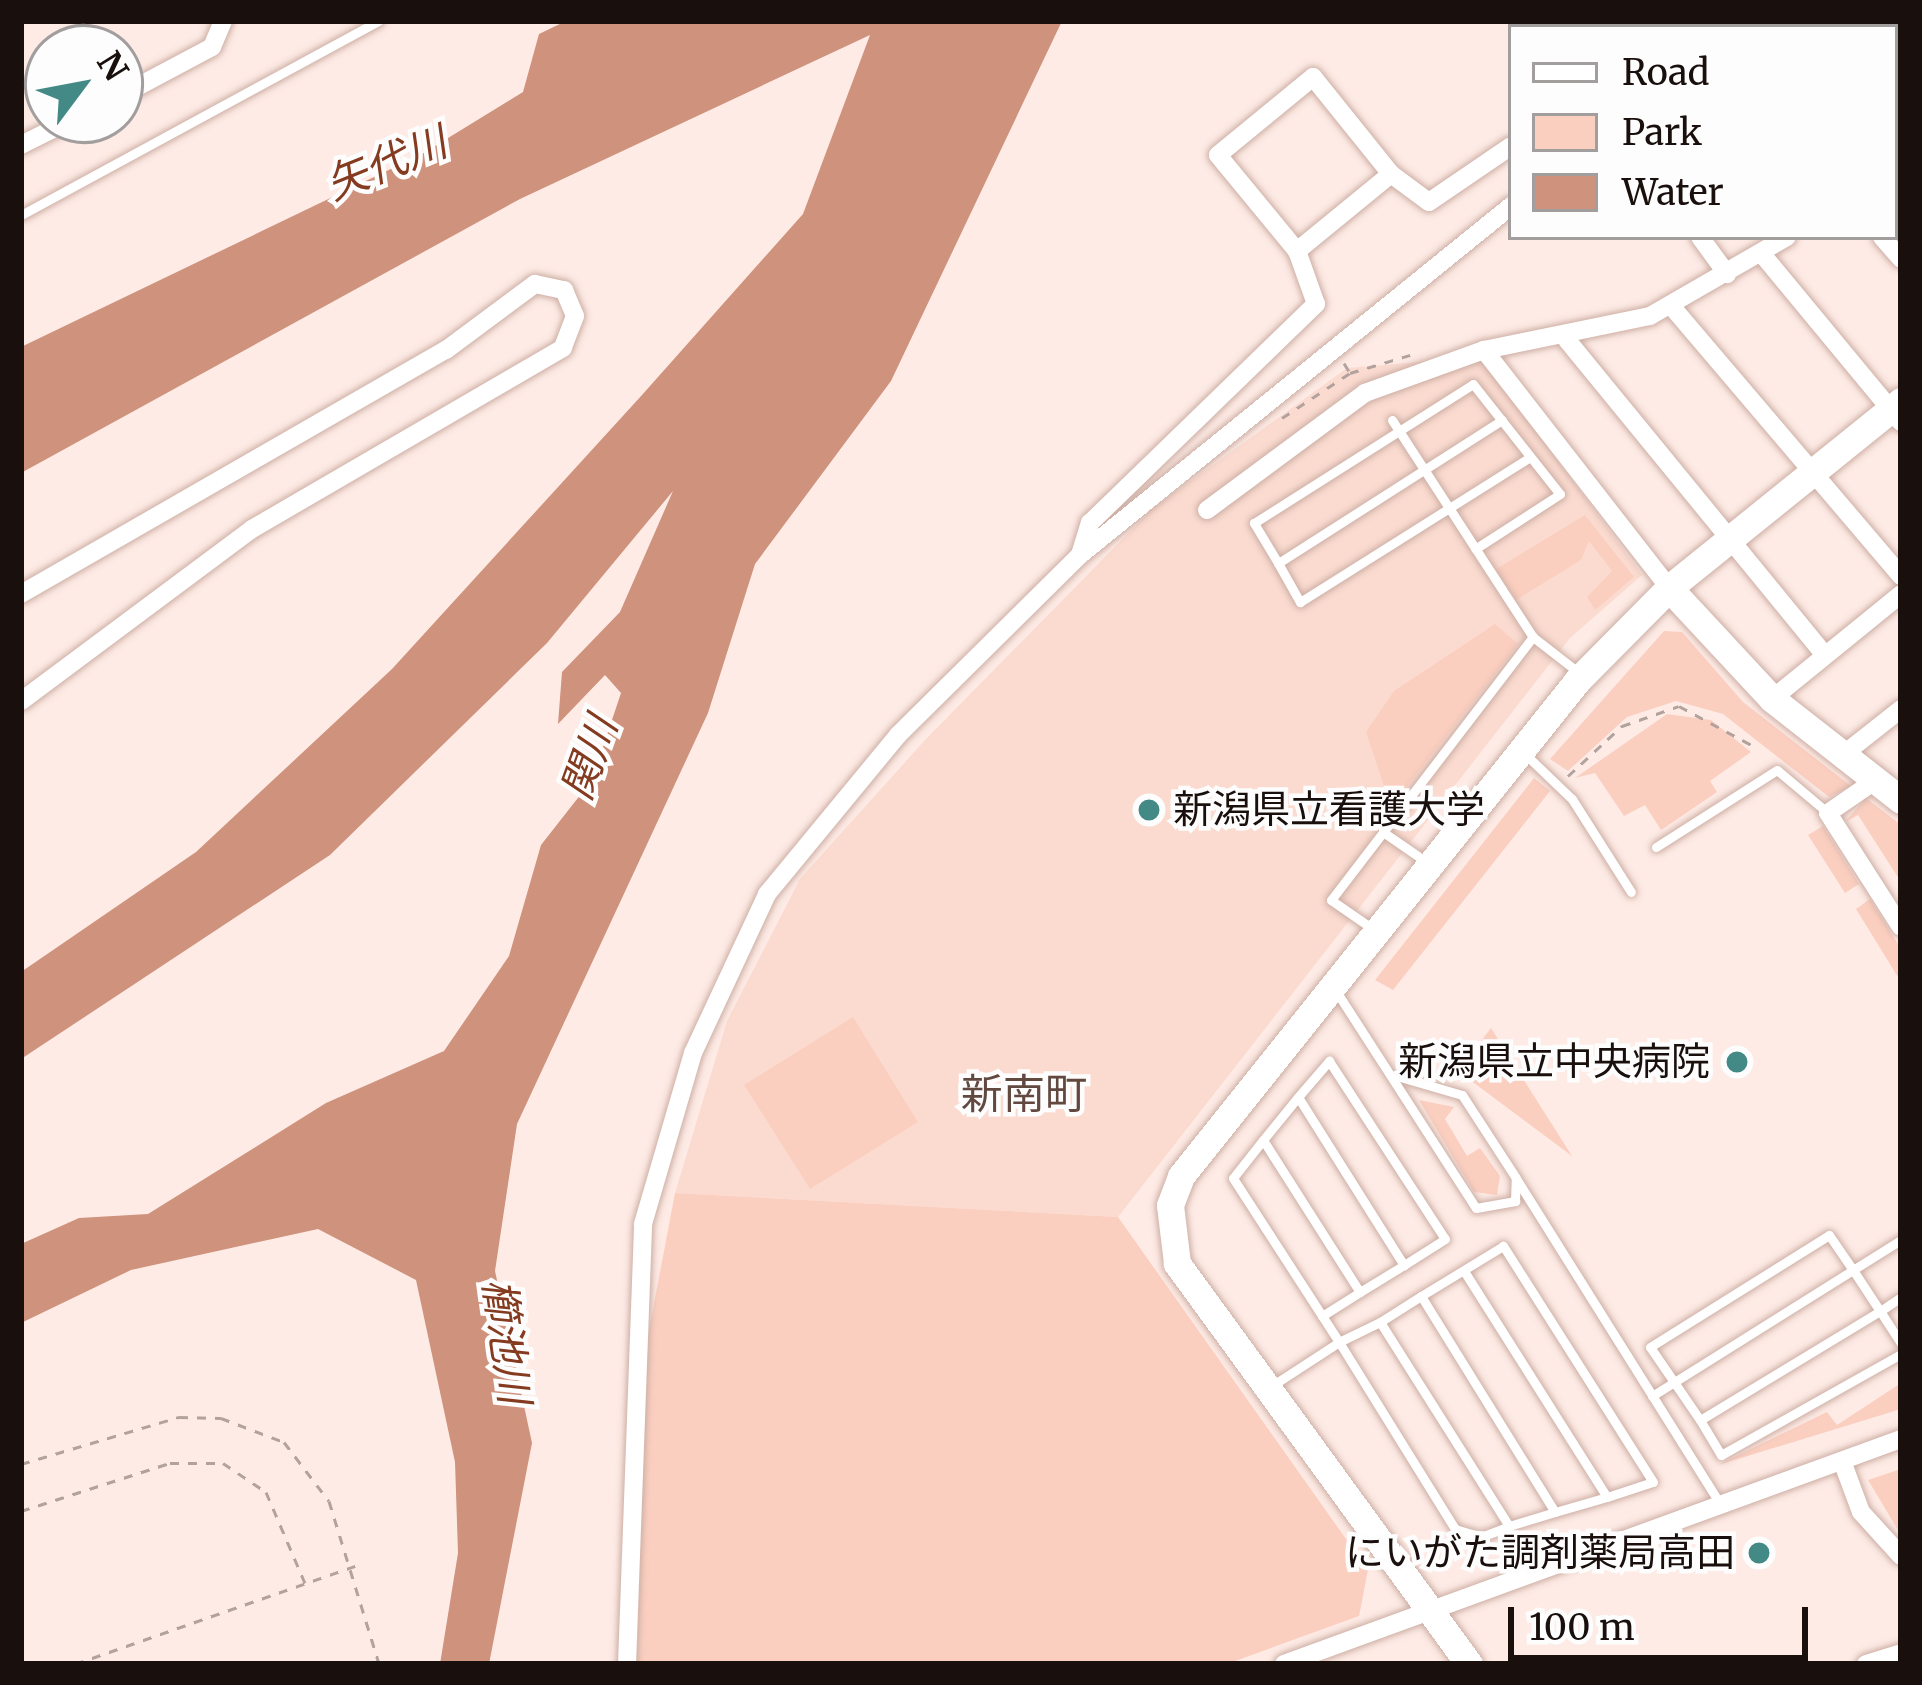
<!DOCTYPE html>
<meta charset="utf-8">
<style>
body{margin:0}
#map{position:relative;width:1922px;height:1685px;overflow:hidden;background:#feebe5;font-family:Merriweather,"Noto Sans JP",serif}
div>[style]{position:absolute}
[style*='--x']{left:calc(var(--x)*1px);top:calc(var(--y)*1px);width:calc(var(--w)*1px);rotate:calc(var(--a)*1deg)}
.built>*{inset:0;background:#fbdbd0}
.green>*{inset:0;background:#fbcfc0}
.water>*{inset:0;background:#ce927d}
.path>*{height:3px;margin-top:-1.5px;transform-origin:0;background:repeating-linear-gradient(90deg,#b2a29d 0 9px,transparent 0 18px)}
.roads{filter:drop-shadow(0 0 3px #cdafa5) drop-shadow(0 0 3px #cdafa5)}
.lane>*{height:9px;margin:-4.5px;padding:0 4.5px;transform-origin:4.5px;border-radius:4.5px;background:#fff}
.street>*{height:18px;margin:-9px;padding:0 9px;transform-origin:9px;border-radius:9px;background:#fff}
.secondary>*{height:27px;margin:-13.5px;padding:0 13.5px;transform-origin:13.5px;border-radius:13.5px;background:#fff}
.dots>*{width:33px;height:33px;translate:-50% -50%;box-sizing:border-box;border:6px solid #fdfdfd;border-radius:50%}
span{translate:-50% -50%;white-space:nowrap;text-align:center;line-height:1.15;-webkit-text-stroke:9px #fdfdfd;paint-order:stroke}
.poi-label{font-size:39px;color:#190f0c}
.left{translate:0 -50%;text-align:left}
.right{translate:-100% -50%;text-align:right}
.water-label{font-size:42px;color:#843b20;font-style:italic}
.neighbourhood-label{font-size:42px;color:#624940}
.frame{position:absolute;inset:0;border:24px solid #190f0c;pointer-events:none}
.legend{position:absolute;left:1508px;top:24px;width:390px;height:216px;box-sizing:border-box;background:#fdfdfd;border:3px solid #a29e9d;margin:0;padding:15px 21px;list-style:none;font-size:36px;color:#190f0c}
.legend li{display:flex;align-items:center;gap:24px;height:60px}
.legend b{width:60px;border:3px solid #a29e9d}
.north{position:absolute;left:24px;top:24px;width:120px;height:120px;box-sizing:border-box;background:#fdfdfd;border:3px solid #a29e9d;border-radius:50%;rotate:58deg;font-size:33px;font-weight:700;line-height:48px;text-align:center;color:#190f0c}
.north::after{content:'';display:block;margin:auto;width:42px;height:54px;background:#438a86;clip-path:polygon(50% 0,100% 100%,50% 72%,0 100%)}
.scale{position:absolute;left:1508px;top:1607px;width:300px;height:54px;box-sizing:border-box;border:6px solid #190f0c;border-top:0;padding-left:15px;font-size:36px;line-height:42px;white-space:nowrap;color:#190f0c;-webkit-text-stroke:9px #fdfdfd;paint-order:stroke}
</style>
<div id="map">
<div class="built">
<div style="clip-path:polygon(1481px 357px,1642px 575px,1570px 638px,1118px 1217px,675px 1193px,727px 1021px,800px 879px,925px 740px,1152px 509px,1347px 368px)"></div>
</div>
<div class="green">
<div style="clip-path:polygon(1585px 515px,1634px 577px,1595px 610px,1587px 597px,1612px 571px,1589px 541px,1581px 560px,1516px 600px,1496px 569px)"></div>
<div style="clip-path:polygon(1495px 624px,1518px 644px,1391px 807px,1366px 732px,1394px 691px)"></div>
<div style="clip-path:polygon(1664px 631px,1682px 632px,1743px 702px,1851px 786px,1829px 797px,1723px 714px,1676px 701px,1627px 717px,1568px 771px,1550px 759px)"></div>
<div style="clip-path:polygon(1667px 714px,1711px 720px,1751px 752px,1710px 781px,1717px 792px,1661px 830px,1645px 805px,1624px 816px,1595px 773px,1575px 778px)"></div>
<div style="clip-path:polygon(1534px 778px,1550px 791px,1393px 990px,1375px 980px)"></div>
<div style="clip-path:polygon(1866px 798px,1901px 825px,1901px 882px,1858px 815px,1845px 822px)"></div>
<div style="clip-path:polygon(1823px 826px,1859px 884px,1845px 893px,1808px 835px)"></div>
<div style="clip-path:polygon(1870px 899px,1901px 949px,1901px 982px,1856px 909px)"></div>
<div style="clip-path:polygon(853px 1017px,918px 1122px,810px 1189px,744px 1085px)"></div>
<div style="clip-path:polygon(1491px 1028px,1572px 1156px,1458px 1071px)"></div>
<div style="clip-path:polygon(1419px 1100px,1454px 1107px,1445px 1119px,1467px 1156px,1480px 1148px,1500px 1176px,1497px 1195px,1474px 1192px)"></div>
<div style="clip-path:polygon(675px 1193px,1118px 1217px,1368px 1570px,1359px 1616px,1227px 1664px,637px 1664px,645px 1351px)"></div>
<div style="clip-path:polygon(1901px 1383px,1901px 1409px,1718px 1465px,1827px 1412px,1837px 1425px)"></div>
<div style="clip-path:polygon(1901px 1469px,1901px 1535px,1868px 1480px)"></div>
</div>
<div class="water">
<div style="clip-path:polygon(566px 21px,1062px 21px,891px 381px,755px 564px,708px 713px,517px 1124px,495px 1271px,532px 1443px,489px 1664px,440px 1664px,458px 1553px,455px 1462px,416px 1280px,318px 1229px,131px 1270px,21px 1323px,21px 1244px,79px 1218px,148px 1214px,326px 1103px,444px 1051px,509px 956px,541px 845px,592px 780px,621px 693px,605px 675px,558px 724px,562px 672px,620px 612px,673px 491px,547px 643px,330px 855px,21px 1059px,21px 972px,196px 852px,392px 669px,642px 395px,803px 214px,870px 35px,520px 199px,21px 473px,21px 347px,422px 154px,523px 92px,539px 34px)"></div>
</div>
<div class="path">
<div style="--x:1344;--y:363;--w:12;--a:59"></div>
<div style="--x:1350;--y:373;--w:63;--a:-16.7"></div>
<div style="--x:1282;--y:418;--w:82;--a:-33.5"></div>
<div style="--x:1568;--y:776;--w:74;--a:-42.8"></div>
<div style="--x:1622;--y:726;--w:60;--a:-19.3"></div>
<div style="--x:1679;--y:706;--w:89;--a:28.3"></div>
<div style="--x:21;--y:1464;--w:165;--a:-16.6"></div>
<div style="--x:179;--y:1417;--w:42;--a:1.4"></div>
<div style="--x:221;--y:1418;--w:67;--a:20.9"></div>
<div style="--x:284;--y:1442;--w:74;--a:52.7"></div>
<div style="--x:329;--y:1501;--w:170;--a:72.9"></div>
<div style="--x:21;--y:1511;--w:157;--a:-17.9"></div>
<div style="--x:170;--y:1463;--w:53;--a:0"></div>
<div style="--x:223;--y:1463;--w:52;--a:34"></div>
<div style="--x:266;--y:1492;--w:99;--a:66.8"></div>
<div style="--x:75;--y:1664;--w:297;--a:-19.3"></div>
</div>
<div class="roads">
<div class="lane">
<div style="--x:21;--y:215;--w:407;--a:-28.5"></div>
<div style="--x:1392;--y:420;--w:259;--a:57"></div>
<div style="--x:1502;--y:420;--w:266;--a:147.4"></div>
<div style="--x:1278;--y:563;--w:45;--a:60.6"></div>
<div style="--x:1300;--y:602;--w:272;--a:-32.2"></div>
<div style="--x:1278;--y:563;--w:47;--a:-121"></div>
<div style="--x:1254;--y:523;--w:259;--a:-32.4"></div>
<div style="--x:1473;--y:384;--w:140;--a:51.7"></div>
<div style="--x:1560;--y:494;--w:101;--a:147.1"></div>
<div style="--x:1525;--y:754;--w:65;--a:43.8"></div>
<div style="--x:1572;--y:799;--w:110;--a:57.6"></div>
<div style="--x:1383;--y:832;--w:55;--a:34.6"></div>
<div style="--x:1656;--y:847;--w:143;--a:-32.5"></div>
<div style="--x:1777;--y:770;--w:67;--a:40.1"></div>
<div style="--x:1373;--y:929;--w:51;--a:-145.4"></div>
<div style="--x:1331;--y:900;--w:332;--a:-52.5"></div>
<div style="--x:1533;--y:637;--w:57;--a:37.9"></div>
<div style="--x:1336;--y:991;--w:258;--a:57.2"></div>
<div style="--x:1476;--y:1208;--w:40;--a:-10"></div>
<div style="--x:1515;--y:1201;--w:23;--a:-88"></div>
<div style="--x:1516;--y:1178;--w:99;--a:-123"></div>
<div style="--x:1462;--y:1095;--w:68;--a:-163.7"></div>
<div style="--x:1298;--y:1097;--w:48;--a:-49.3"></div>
<div style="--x:1329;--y:1061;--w:212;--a:56.9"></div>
<div style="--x:1445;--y:1239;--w:49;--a:147.6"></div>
<div style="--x:1263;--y:1140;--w:55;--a:-50.9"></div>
<div style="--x:1298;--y:1097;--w:199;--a:57.8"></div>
<div style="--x:1404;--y:1265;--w:52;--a:148.5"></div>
<div style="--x:1517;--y:1180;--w:379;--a:57.9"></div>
<div style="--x:1464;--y:1271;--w:267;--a:57.7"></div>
<div style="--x:1607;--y:1497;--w:48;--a:-18.1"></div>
<div style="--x:1653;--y:1482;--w:280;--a:-122.4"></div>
<div style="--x:1503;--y:1246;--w:96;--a:148.6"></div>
<div style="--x:1421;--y:1296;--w:254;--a:58.2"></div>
<div style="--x:1555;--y:1512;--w:54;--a:-16.1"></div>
<div style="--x:1421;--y:1296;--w:49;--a:147.6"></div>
<div style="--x:1380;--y:1322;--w:241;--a:57.7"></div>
<div style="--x:1509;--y:1526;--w:48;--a:-16.9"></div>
<div style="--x:1901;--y:1297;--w:25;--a:146"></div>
<div style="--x:1880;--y:1311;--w:210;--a:148.8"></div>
<div style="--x:1700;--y:1420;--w:88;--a:-124.4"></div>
<div style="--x:1650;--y:1347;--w:211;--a:-32"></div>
<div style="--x:1829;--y:1235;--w:42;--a:55.6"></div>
<div style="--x:1853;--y:1270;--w:49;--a:56.6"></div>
<div style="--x:1880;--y:1311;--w:38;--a:57"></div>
<div style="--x:1380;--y:1322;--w:46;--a:154"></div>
<div style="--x:1339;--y:1342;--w:220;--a:58.2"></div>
<div style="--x:1455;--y:1529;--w:27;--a:17"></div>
<div style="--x:1481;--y:1537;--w:30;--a:-21"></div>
<div style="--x:1270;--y:1387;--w:82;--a:-33.1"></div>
<div style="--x:1339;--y:1342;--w:195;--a:-122.9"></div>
<div style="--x:1233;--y:1178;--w:48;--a:-51.7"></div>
<div style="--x:1263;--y:1140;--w:180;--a:57.5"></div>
<div style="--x:1360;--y:1292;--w:45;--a:147.7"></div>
<div style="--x:1652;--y:1396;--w:294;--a:-32.1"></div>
<div style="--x:1700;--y:1420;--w:41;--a:59"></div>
<div style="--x:1721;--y:1455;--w:206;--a:-29.3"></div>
</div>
<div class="street">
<div style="--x:1690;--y:27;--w:12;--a:-31"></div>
<div style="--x:1784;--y:27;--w:13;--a:-29"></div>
<div style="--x:120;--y:96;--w:104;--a:-28"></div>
<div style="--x:212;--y:47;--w:28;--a:-67"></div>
<div style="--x:21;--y:145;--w:56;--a:-26.6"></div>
<div style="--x:1895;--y:163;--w:8;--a:-40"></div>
<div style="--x:1391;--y:174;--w:47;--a:36.4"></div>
<div style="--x:1429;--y:202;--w:99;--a:-34.3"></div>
<div style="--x:1700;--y:237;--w:46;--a:53.9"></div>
<div style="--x:1882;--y:237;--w:29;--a:49"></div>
<div style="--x:1762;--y:254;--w:218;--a:50.4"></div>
<div style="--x:1673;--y:308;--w:352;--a:49.6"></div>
<div style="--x:1567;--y:340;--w:407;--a:50.7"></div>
<div style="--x:1484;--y:350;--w:301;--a:52.1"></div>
<div style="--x:1207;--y:510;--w:197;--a:-36.5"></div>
<div style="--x:1365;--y:393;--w:127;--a:-19.9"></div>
<div style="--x:1484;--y:350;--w:169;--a:-11.6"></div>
<div style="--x:1650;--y:316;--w:158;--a:-30"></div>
<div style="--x:1080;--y:555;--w:34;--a:-73"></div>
<div style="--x:1090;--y:523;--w:315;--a:-44.1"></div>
<div style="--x:1316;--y:304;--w:56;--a:-109.7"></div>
<div style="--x:1297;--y:251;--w:124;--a:-129.5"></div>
<div style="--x:1218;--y:155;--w:123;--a:-39.4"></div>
<div style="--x:1313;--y:77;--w:124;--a:51.2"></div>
<div style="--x:1391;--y:174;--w:122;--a:140.7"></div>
<div style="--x:21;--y:594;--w:490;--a:-29.9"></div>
<div style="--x:446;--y:350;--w:111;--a:-36.6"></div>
<div style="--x:535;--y:284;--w:30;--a:12"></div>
<div style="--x:564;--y:290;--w:28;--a:67"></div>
<div style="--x:575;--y:316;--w:34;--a:111"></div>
<div style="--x:563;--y:348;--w:360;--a:149.8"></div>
<div style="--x:252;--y:529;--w:288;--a:143.3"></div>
<div style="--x:1772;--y:699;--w:166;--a:-39.1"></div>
<div style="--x:1844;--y:754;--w:73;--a:-38.3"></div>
<div style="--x:1876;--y:780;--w:58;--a:145.5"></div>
<div style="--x:1828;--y:813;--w:135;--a:57.4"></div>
<div style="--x:1842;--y:1461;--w:54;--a:69.6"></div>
<div style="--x:1861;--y:1512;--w:59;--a:47.7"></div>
<div style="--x:627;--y:1664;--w:440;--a:-87.9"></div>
<div style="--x:643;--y:1224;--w:178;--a:-73.7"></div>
<div style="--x:693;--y:1053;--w:175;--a:-65"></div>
<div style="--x:767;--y:894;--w:206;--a:-50.5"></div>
<div style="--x:898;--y:735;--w:256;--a:-44.7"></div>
<div style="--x:1080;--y:555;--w:555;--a:-39"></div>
<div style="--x:1284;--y:1664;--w:657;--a:-20.04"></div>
<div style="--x:1866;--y:1664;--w:37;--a:-17"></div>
</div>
<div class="secondary">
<div style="--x:1669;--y:588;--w:151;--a:47.1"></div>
<div style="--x:1772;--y:699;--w:164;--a:38.1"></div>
<div style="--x:1469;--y:1664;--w:496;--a:-126.1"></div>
<div style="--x:1177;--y:1263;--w:58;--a:-96.9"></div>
<div style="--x:1170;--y:1205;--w:31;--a:-69"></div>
<div style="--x:1181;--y:1176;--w:634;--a:-51.34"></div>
<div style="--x:1577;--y:681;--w:131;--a:-45.3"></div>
<div style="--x:1669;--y:588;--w:298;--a:-38.9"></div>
</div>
</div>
<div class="dots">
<div style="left:1149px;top:810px;background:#438a86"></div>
<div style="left:1737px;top:1062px;background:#438a86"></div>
<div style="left:1759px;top:1553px;background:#438a86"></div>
</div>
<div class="poi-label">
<span class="left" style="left:1173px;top:810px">新潟県立看護大学</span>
<span class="right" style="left:1710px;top:1062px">新潟県立中央病院</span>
<span class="right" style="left:1735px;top:1553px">にいがた調剤薬局高田</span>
</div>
<div class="water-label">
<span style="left:386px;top:163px;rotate:-22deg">矢代川</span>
<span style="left:589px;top:758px;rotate:-70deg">関川</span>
<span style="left:507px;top:1341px;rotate:82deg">櫛池川</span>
</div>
<div class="neighbourhood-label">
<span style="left:1024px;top:1094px">新南町</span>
</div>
<div class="frame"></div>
<ul class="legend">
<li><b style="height:15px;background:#fff"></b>Road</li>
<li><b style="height:33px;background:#fbcfc0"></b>Park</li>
<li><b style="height:33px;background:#ce927d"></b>Water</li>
</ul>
<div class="north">N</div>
<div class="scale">100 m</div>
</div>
